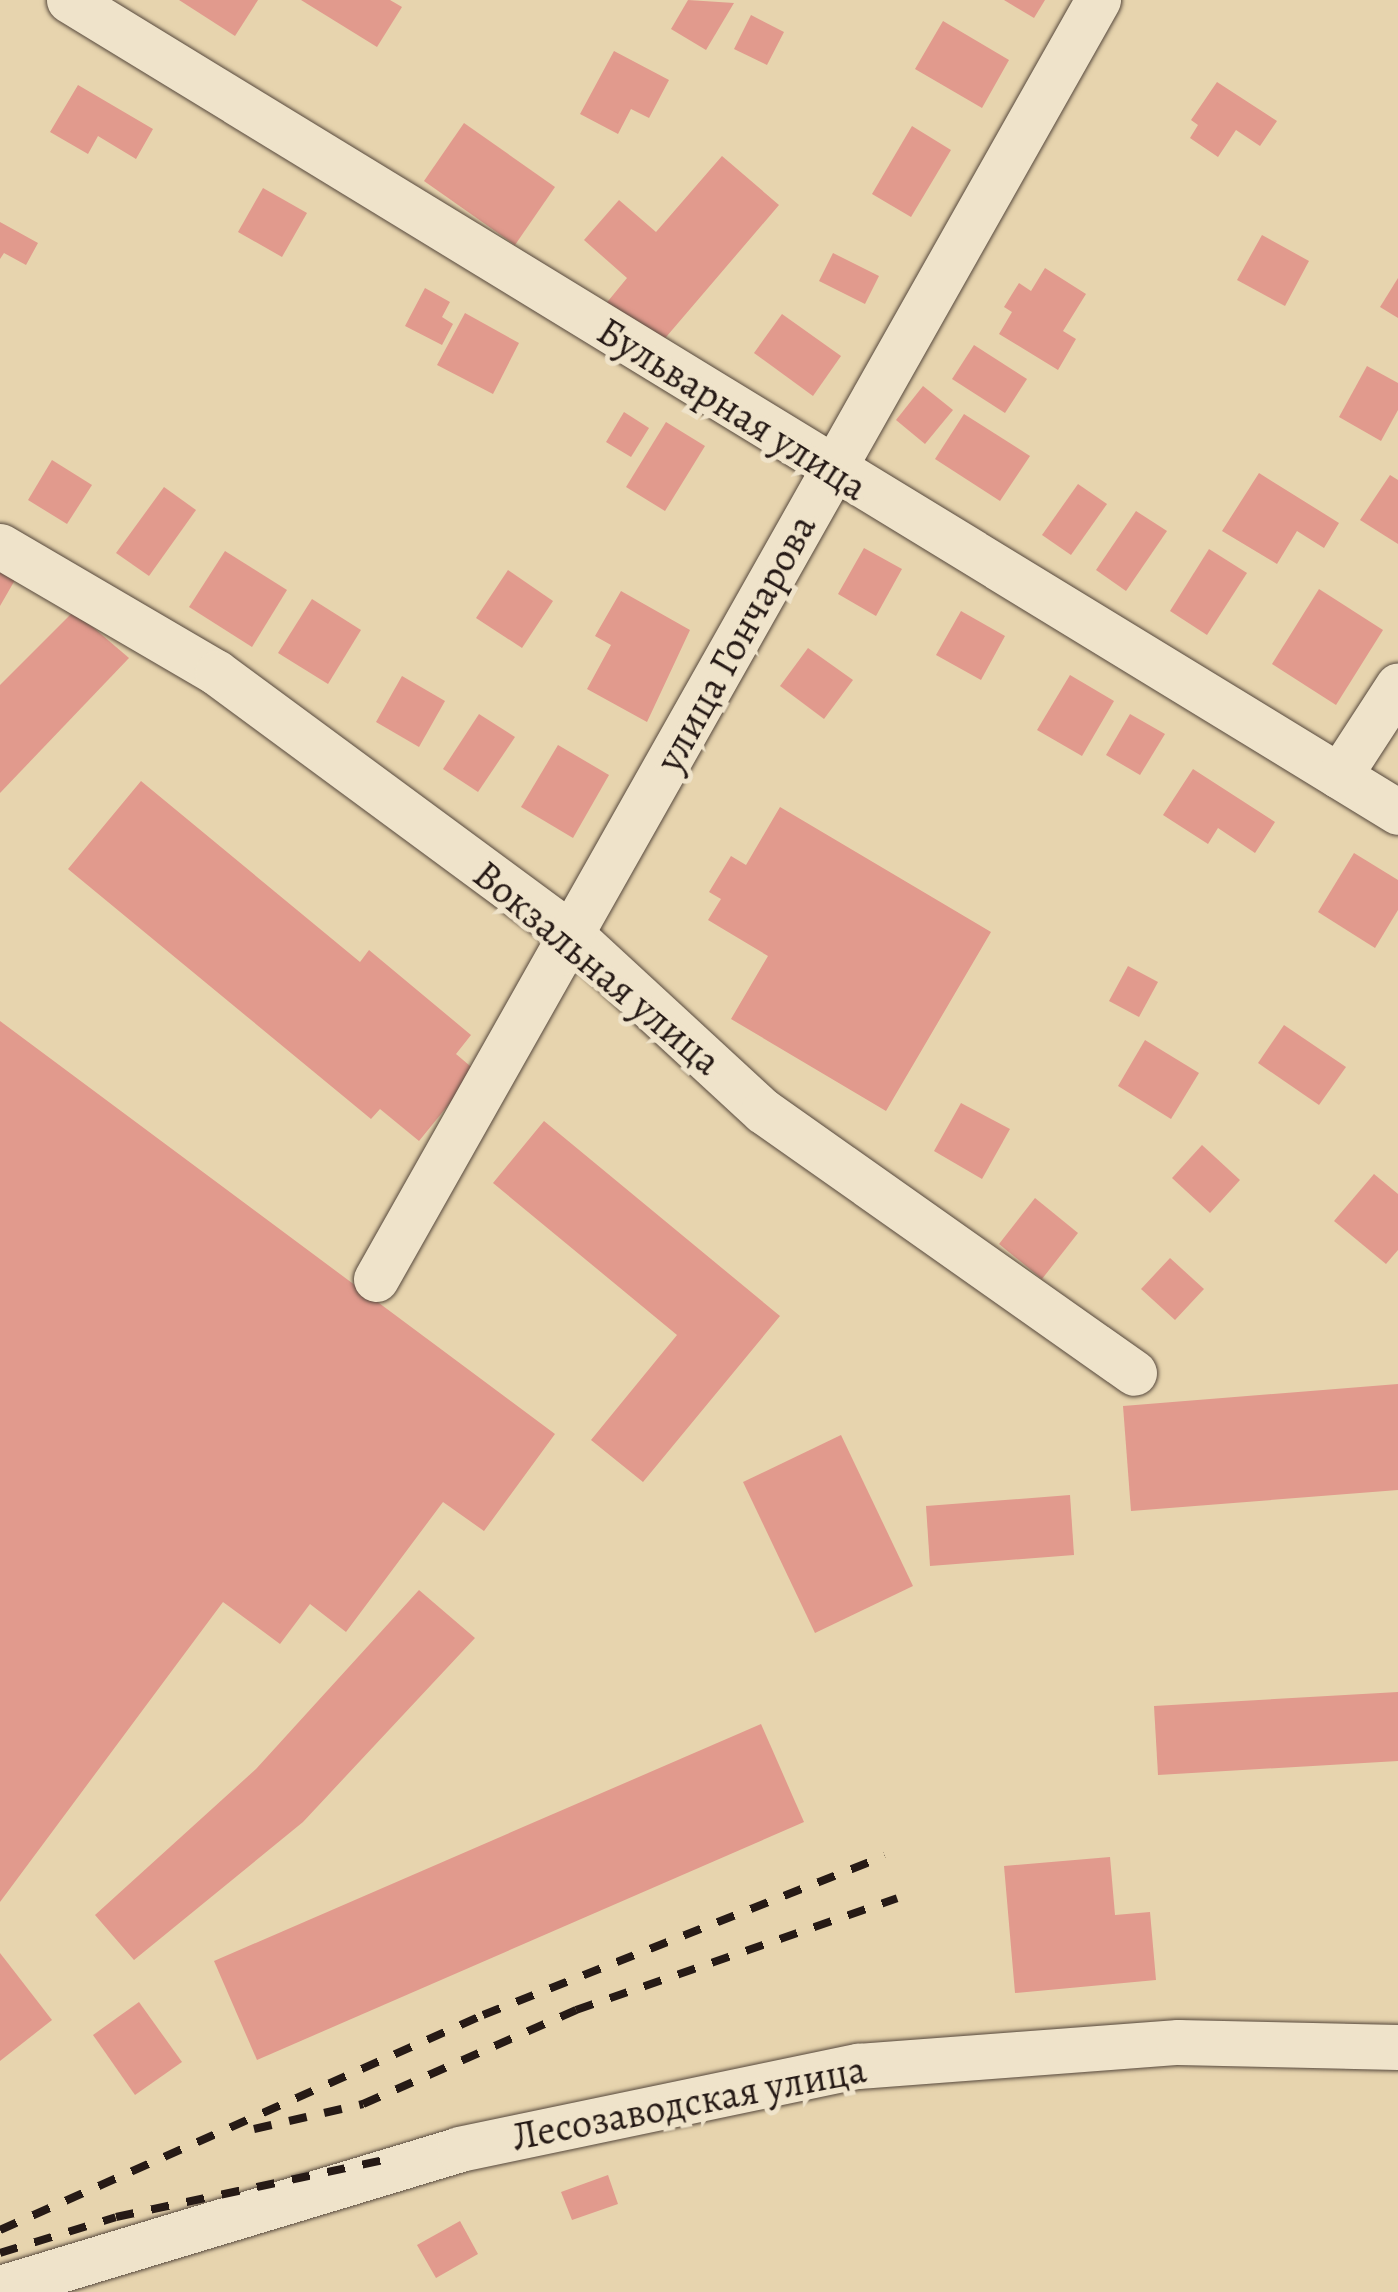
<!DOCTYPE html>
<meta charset="utf-8">
<style>
body{margin:0}
#map{position:relative;width:1398px;height:2292px;overflow:hidden;background:#e7d4ae;font-family:Alegreya,serif}
div>[style]{position:absolute}
[style*='--x']{left:calc(var(--x)*1px);top:calc(var(--y)*1px);width:calc(var(--w)*1px);rotate:calc(var(--a)*1deg)}
.building>*{inset:0;background:#e19a8d}
.roads{filter:drop-shadow(0 0 2px #56483c) drop-shadow(0 0 2px #56483c)}
.minor>*{height:45px;margin:-22.5px;padding:0 22.5px;transform-origin:22.5px;border-radius:22.5px;background:#efe3ca}
.rail>*{height:8px;margin-top:-4px;transform-origin:0;background:repeating-linear-gradient(90deg,#261a16 0 18px,transparent 0 36px)}
span{translate:-50% -50%;white-space:nowrap;text-align:center;line-height:1.15;-webkit-text-stroke:10px #efe3ca;paint-order:stroke}
.street-label{font-size:40px;color:#261a16}
</style>
<div id="map">
<div class="building">
<div style="clip-path:polygon(179px 0,258px 0,235px 36px)"></div>
<div style="clip-path:polygon(301px 0,390px 0,402px 7px,377px 47px)"></div>
<div style="clip-path:polygon(688px 0,734px 3px,706px 50px,671px 29px)"></div>
<div style="clip-path:polygon(1004px 0,1045px 0,1034px 18px)"></div>
<div style="clip-path:polygon(751px 15px,784px 32px,767px 65px,734px 49px)"></div>
<div style="clip-path:polygon(943px 21px,1009px 60px,982px 108px,915px 69px)"></div>
<div style="clip-path:polygon(614px 51px,669px 80px,649px 118px,631px 109px,618px 134px,580px 114px)"></div>
<div style="clip-path:polygon(1217px 82px,1277px 121px,1260px 146px,1236px 130px,1218px 157px,1190px 138px,1198px 125px,1191px 120px)"></div>
<div style="clip-path:polygon(78px 85px,153px 129px,136px 159px,98px 136px,88px 154px,50px 132px)"></div>
<div style="clip-path:polygon(464px 123px,555px 187px,515px 245px,424px 181px)"></div>
<div style="clip-path:polygon(912px 126px,951px 150px,911px 217px,872px 194px)"></div>
<div style="clip-path:polygon(722px 156px,779px 205px,655px 350px,604px 306px,627px 278px,584px 240px,619px 200px,656px 232px)"></div>
<div style="clip-path:polygon(263px 188px,307px 213px,282px 257px,238px 232px)"></div>
<div style="clip-path:polygon(0 222px,38px 243px,26px 265px,4px 253px,0 259px)"></div>
<div style="clip-path:polygon(1262px 235px,1309px 261px,1285px 306px,1237px 280px)"></div>
<div style="clip-path:polygon(833px 253px,879px 276px,865px 304px,819px 281px)"></div>
<div style="clip-path:polygon(1045px 268px,1086px 294px,1063px 331px,1076px 339px,1058px 370px,999px 334px,1012px 312px,1004px 307px,1019px 283px,1031px 291px)"></div>
<div style="clip-path:polygon(1398px 278px,1398px 318px,1380px 307px)"></div>
<div style="clip-path:polygon(425px 288px,450px 302px,442px 317px,453px 324px,442px 345px,405px 326px)"></div>
<div style="clip-path:polygon(465px 313px,519px 343px,493px 394px,437px 365px)"></div>
<div style="clip-path:polygon(782px 314px,841px 356px,813px 396px,754px 353px)"></div>
<div style="clip-path:polygon(974px 345px,1027px 379px,1005px 413px,952px 379px)"></div>
<div style="clip-path:polygon(1367px 366px,1398px 383px,1398px 410px,1381px 441px,1339px 417px)"></div>
<div style="clip-path:polygon(923px 386px,953px 410px,925px 444px,896px 420px)"></div>
<div style="clip-path:polygon(624px 412px,649px 428px,631px 457px,606px 442px)"></div>
<div style="clip-path:polygon(964px 414px,1030px 456px,1000px 501px,935px 459px)"></div>
<div style="clip-path:polygon(666px 422px,705px 446px,665px 511px,626px 487px)"></div>
<div style="clip-path:polygon(52px 460px,92px 485px,67px 524px,28px 500px)"></div>
<div style="clip-path:polygon(1259px 473px,1339px 523px,1324px 548px,1297px 531px,1277px 564px,1222px 531px)"></div>
<div style="clip-path:polygon(1390px 475px,1398px 480px,1398px 544px,1360px 520px)"></div>
<div style="clip-path:polygon(1078px 484px,1107px 504px,1071px 555px,1042px 535px)"></div>
<div style="clip-path:polygon(164px 487px,196px 510px,149px 576px,116px 553px)"></div>
<div style="clip-path:polygon(1136px 511px,1167px 531px,1126px 591px,1096px 570px)"></div>
<div style="clip-path:polygon(864px 548px,902px 569px,876px 616px,838px 594px)"></div>
<div style="clip-path:polygon(1209px 549px,1247px 573px,1207px 635px,1170px 611px)"></div>
<div style="clip-path:polygon(225px 551px,287px 590px,252px 647px,189px 607px)"></div>
<div style="clip-path:polygon(0 561px,19px 573px,0 606px)"></div>
<div style="clip-path:polygon(508px 570px,553px 601px,522px 648px,476px 618px)"></div>
<div style="clip-path:polygon(1319px 589px,1383px 630px,1336px 705px,1272px 664px)"></div>
<div style="clip-path:polygon(621px 591px,690px 630px,647px 722px,587px 689px,611px 645px,595px 636px)"></div>
<div style="clip-path:polygon(312px 599px,361px 630px,328px 684px,278px 653px)"></div>
<div style="clip-path:polygon(74px 611px,129px 658px,0 793px,0 685px)"></div>
<div style="clip-path:polygon(961px 611px,1005px 636px,981px 680px,936px 655px)"></div>
<div style="clip-path:polygon(808px 648px,853px 680px,824px 719px,780px 686px)"></div>
<div style="clip-path:polygon(1070px 675px,1114px 701px,1082px 756px,1037px 730px)"></div>
<div style="clip-path:polygon(402px 676px,445px 701px,419px 747px,376px 722px)"></div>
<div style="clip-path:polygon(479px 714px,515px 737px,478px 792px,443px 769px)"></div>
<div style="clip-path:polygon(1130px 714px,1165px 734px,1140px 775px,1106px 755px)"></div>
<div style="clip-path:polygon(558px 745px,609px 775px,573px 838px,521px 807px)"></div>
<div style="clip-path:polygon(1193px 769px,1275px 822px,1255px 853px,1218px 828px,1208px 844px,1163px 815px)"></div>
<div style="clip-path:polygon(141px 781px,360px 962px,369px 950px,471px 1035px,456px 1054px,476px 1071px,419px 1141px,380px 1109px,371px 1119px,68px 869px)"></div>
<div style="clip-path:polygon(780px 807px,991px 932px,886px 1111px,731px 1019px,768px 956px,708px 920px,721px 899px,709px 892px,731px 856px,746px 865px)"></div>
<div style="clip-path:polygon(1354px 853px,1398px 880px,1398px 910px,1375px 948px,1318px 912px)"></div>
<div style="clip-path:polygon(1128px 966px,1158px 982px,1139px 1017px,1109px 1001px)"></div>
<div style="clip-path:polygon(0 1021px,555px 1434px,484px 1531px,443px 1502px,346px 1632px,310px 1604px,280px 1644px,223px 1602px,0 1902px)"></div>
<div style="clip-path:polygon(1284px 1025px,1346px 1067px,1319px 1105px,1258px 1063px)"></div>
<div style="clip-path:polygon(1145px 1040px,1199px 1073px,1171px 1119px,1118px 1086px)"></div>
<div style="clip-path:polygon(961px 1103px,1010px 1129px,982px 1179px,934px 1151px)"></div>
<div style="clip-path:polygon(544px 1121px,780px 1316px,643px 1482px,591px 1440px,677px 1335px,493px 1183px)"></div>
<div style="clip-path:polygon(1202px 1145px,1240px 1180px,1210px 1213px,1172px 1178px)"></div>
<div style="clip-path:polygon(1374px 1174px,1398px 1194px,1398px 1250px,1386px 1264px,1334px 1221px)"></div>
<div style="clip-path:polygon(1035px 1198px,1078px 1233px,1042px 1279px,999px 1244px)"></div>
<div style="clip-path:polygon(1170px 1258px,1204px 1289px,1175px 1320px,1141px 1289px)"></div>
<div style="clip-path:polygon(1398px 1384px,1398px 1490px,1131px 1511px,1123px 1406px)"></div>
<div style="clip-path:polygon(841px 1435px,913px 1586px,815px 1633px,743px 1482px)"></div>
<div style="clip-path:polygon(1070px 1495px,1074px 1555px,930px 1566px,926px 1506px)"></div>
<div style="clip-path:polygon(419px 1590px,475px 1638px,303px 1822px,134px 1960px,95px 1915px,256px 1769px)"></div>
<div style="clip-path:polygon(1398px 1692px,1398px 1761px,1158px 1775px,1154px 1706px)"></div>
<div style="clip-path:polygon(761px 1724px,804px 1822px,257px 2060px,214px 1961px)"></div>
<div style="clip-path:polygon(1110px 1857px,1115px 1915px,1150px 1912px,1156px 1980px,1015px 1993px,1004px 1866px)"></div>
<div style="clip-path:polygon(0 1953px,52px 2020px,0 2061px)"></div>
<div style="clip-path:polygon(139px 2002px,182px 2062px,135px 2095px,93px 2035px)"></div>
<div style="clip-path:polygon(608px 2175px,618px 2204px,572px 2220px,561px 2192px)"></div>
<div style="clip-path:polygon(460px 2221px,478px 2254px,436px 2278px,417px 2245px)"></div>
</div>
<div class="roads">
<div class="minor">
<div style="--x:69;--y:0;--w:1557;--a:31.42"></div>
<div style="--x:0;--y:546;--w:251;--a:30.3"></div>
<div style="--x:217;--y:673;--w:441;--a:36.4"></div>
<div style="--x:572;--y:935;--w:260;--a:42.7"></div>
<div style="--x:763;--y:1111;--w:454;--a:35.2"></div>
<div style="--x:1339;--y:776;--w:108;--a:-57"></div>
<div style="--x:376;--y:1279;--w:1469;--a:-60.56"></div>
<div style="--x:0;--y:2288;--w:480;--a:-16.8"></div>
<div style="--x:459;--y:2149;--w:408;--a:-11.8"></div>
<div style="--x:858;--y:2066;--w:321;--a:-4.3"></div>
<div style="--x:1178;--y:2042;--w:220;--a:1.3"></div>
</div>
</div>
<div class="rail">
<div style="--x:254;--y:2129;--w:112;--a:-12.9"></div>
<div style="--x:363;--y:2104;--w:233;--a:-23.8"></div>
<div style="--x:576;--y:2010;--w:340;--a:-19.2"></div>
<div style="--x:0;--y:2230;--w:529;--a:-24"></div>
<div style="--x:483;--y:2015;--w:432;--a:-21.6"></div>
<div style="--x:0;--y:2253;--w:121;--a:-17.2"></div>
<div style="--x:116;--y:2217;--w:284;--a:-12"></div>
</div>
<div class="street-label">
<span style="left:732px;top:409px;rotate:32deg">Бульварная улица</span>
<span style="left:736px;top:643px;rotate:-61deg">улица Гончарова</span>
<span style="left:597px;top:968px;rotate:40deg">Вокзальная улица</span>
<span style="left:689px;top:2103px;rotate:-11deg">Лесозаводская улица</span>
</div>
</div>
